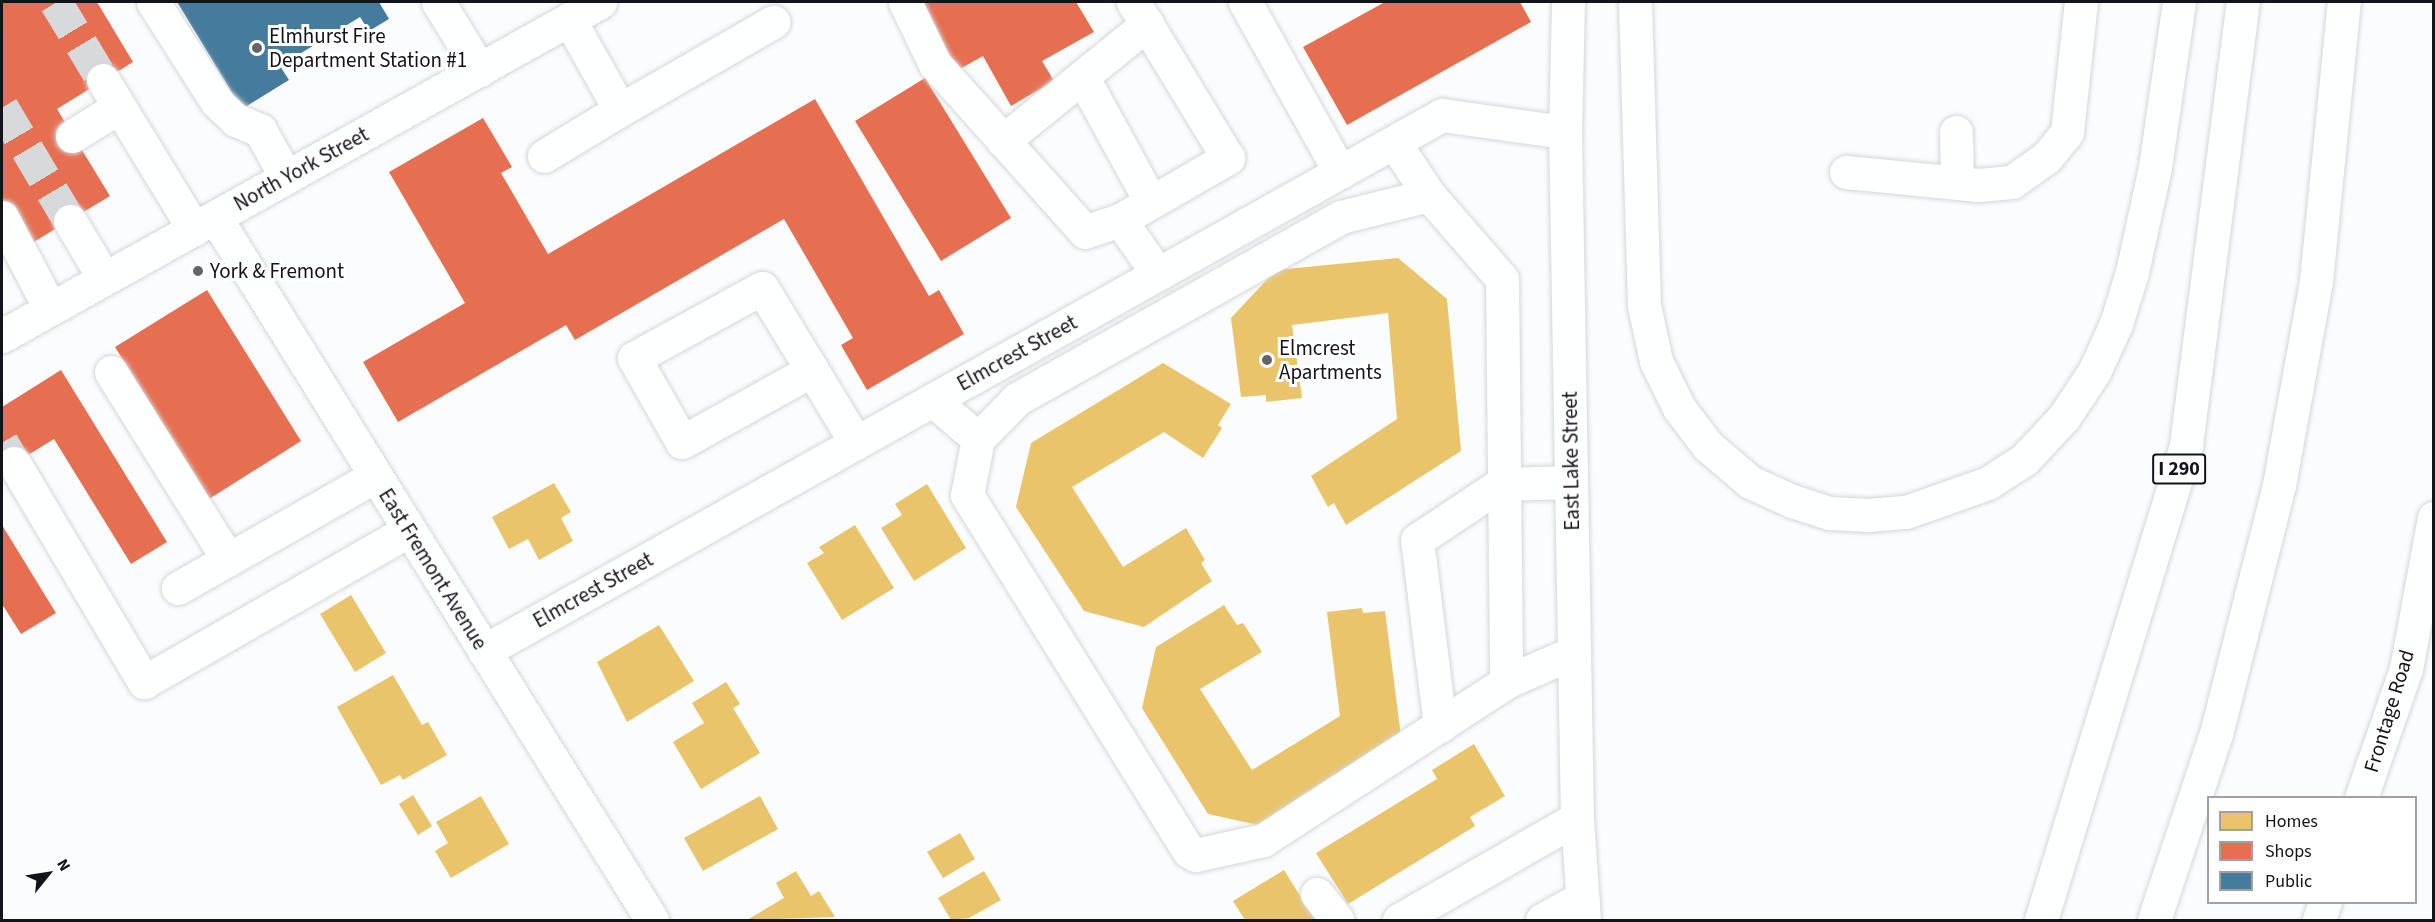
<!DOCTYPE html>
<style>
body{margin:0}
#map{position:relative;width:2435px;height:922px;overflow:hidden;background:#fbfcfd;font-family:"Source Sans 3",sans-serif}
div>[style]{position:absolute}
[style*='--x']{left:calc(var(--x)*1px);top:calc(var(--y)*1px);width:calc(var(--w)*1px);rotate:calc(var(--a)*1deg)}
.homes>*{inset:0;background:#e9c46a}
.shops>*{inset:0;background:#e76f51}
.public>*{inset:0;background:#457b9d}
.minor-tunnel>*{height:33px;margin-top:-16.5px;transform-origin:0;background:repeating-linear-gradient(90deg,#d8d9db 0 33px,transparent 0 49px)}
.roads{filter:drop-shadow(0 0 2px #d5d6d9) drop-shadow(0 0 2px #d5d6d9)}
.minor>*{height:33px;margin:-16.5px;padding:0 16.5px;transform-origin:16.5px;border-radius:16.5px;background:#feffff}
.major>*{height:33px;margin:-16.5px;padding:0 16.5px;transform-origin:16.5px;border-radius:16.5px;background:#feffff}
.highway>*{height:33px;margin:-16.5px;padding:0 16.5px;transform-origin:16.5px;border-radius:16.5px;background:#feffff}
.dots>*{width:16px;height:16px;translate:-50% -50%;box-sizing:border-box;border:3px solid #fff;border-radius:50%}
span{translate:-50% -50%;white-space:nowrap;text-align:center;line-height:1.15;-webkit-text-stroke:6px #fff;paint-order:stroke}
.shield-label span{padding:2px 4px;background:#fff;border:2px solid;border-radius:4px;-webkit-text-stroke-width:0}
.shield-label{font-size:20px;color:#131419;font-weight:700}
.poi-label{font-size:21px;color:#131419}
.left{translate:0 -50%;text-align:left}
.street-label{font-size:21px;color:#131419}
.frame{position:absolute;inset:0;border:3px solid #131419;pointer-events:none}
.legend{position:absolute;left:2207px;top:796px;width:210px;height:108px;box-sizing:border-box;background:#fff;border:2px solid #a1a1a3;margin:0;padding:8px 10px;list-style:none;font-size:18px;color:#131419}
.legend li{display:flex;align-items:center;gap:12px;height:30px}
.legend b{width:30px;border:2px solid #a1a1a3}
.north{position:absolute;left:18px;top:844px;width:60px;height:60px;-webkit-text-stroke:4px #fff;paint-order:stroke;rotate:60deg;font-size:16px;font-weight:700;line-height:24px;text-align:center;color:#131419}
.north::after{content:'';display:block;margin:auto;width:21px;height:27px;background:#131419;clip-path:polygon(50% 0,100% 100%,50% 72%,0 100%)}
</style>
<div id="map">
<div class="homes">
<div style="clip-path:polygon(1398px 258px,1447px 299px,1461px 451px,1346px 525px,1334px 503px,1328px 507px,1311px 476px,1397px 419px,1388px 313px,1292px 325px,1302px 398px,1266px 402px,1266px 395px,1241px 397px,1231px 318px,1276px 270px)"></div>
<div style="clip-path:polygon(1163px 363px,1231px 404px,1218px 425px,1222px 428px,1203px 458px,1164px 432px,1072px 487px,1123px 567px,1186px 528px,1205px 560px,1201px 563px,1212px 581px,1144px 627px,1084px 611px,1016px 507px,1031px 443px)"></div>
<div style="clip-path:polygon(554px 483px,571px 512px,561px 518px,573px 541px,539px 560px,528px 539px,509px 549px,492px 517px)"></div>
<div style="clip-path:polygon(927px 484px,966px 548px,914px 581px,881px 528px,902px 515px,895px 504px)"></div>
<div style="clip-path:polygon(855px 525px,894px 588px,842px 620px,807px 563px,824px 553px,819px 547px)"></div>
<div style="clip-path:polygon(351px 595px,386px 653px,355px 672px,320px 614px)"></div>
<div style="clip-path:polygon(1224px 605px,1237px 625px,1243px 623px,1262px 652px,1200px 689px,1252px 770px,1340px 716px,1327px 612px,1362px 608px,1363px 613px,1385px 611px,1402px 744px,1272px 828px,1208px 814px,1142px 708px,1156px 647px)"></div>
<div style="clip-path:polygon(659px 625px,694px 681px,627px 722px,597px 662px)"></div>
<div style="clip-path:polygon(393px 675px,422px 725px,428px 722px,447px 755px,403px 780px,400px 775px,381px 785px,337px 707px)"></div>
<div style="clip-path:polygon(726px 682px,740px 704px,733px 708px,760px 753px,701px 789px,673px 742px,704px 723px,692px 703px)"></div>
<div style="clip-path:polygon(1474px 744px,1505px 796px,1470px 817px,1475px 826px,1348px 904px,1316px 853px,1437px 779px,1432px 770px)"></div>
<div style="clip-path:polygon(413px 795px,432px 826px,418px 835px,399px 804px)"></div>
<div style="clip-path:polygon(481px 796px,509px 844px,451px 878px,435px 851px,448px 843px,436px 822px)"></div>
<div style="clip-path:polygon(760px 796px,778px 829px,703px 871px,684px 838px)"></div>
<div style="clip-path:polygon(960px 833px,975px 859px,943px 878px,927px 852px)"></div>
<div style="clip-path:polygon(1284px 870px,1315px 920px,1245px 920px,1233px 901px)"></div>
<div style="clip-path:polygon(796px 871px,811px 896px,819px 891px,835px 917px,747px 920px,784px 898px,776px 883px)"></div>
<div style="clip-path:polygon(984px 871px,1001px 900px,969px 918px,951px 920px,938px 898px)"></div>
</div>
<div class="shops">
<div style="clip-path:polygon(2px 2px,97px 2px,133px 62px,57px 109px,110px 196px,27px 246px,2px 204px)"></div>
<div style="clip-path:polygon(919px 2px,1076px 2px,1094px 32px,1042px 61px,1054px 81px,1011px 106px,983px 56px,958px 70px)"></div>
<div style="clip-path:polygon(1385px 2px,1520px 2px,1531px 22px,1347px 125px,1303px 47px)"></div>
<div style="clip-path:polygon(925px 78px,1011px 218px,941px 261px,855px 121px)"></div>
<div style="clip-path:polygon(815px 99px,929px 296px,939px 290px,964px 334px,867px 390px,841px 345px,853px 338px,784px 219px,575px 340px,566px 325px,398px 422px,363px 362px,465px 303px,389px 172px,483px 118px,512px 167px,501px 173px,548px 254px)"></div>
<div style="clip-path:polygon(207px 290px,301px 441px,209px 499px,115px 347px)"></div>
<div style="clip-path:polygon(61px 370px,167px 542px,131px 564px,54px 439px,2px 471px,2px 407px)"></div>
<div style="clip-path:polygon(2px 525px,56px 613px,21px 634px,2px 604px)"></div>
</div>
<div class="public">
<div style="clip-path:polygon(177px 2px,379px 2px,389px 19px,369px 31px,360px 17px,280px 66px,289px 80px,242px 109px)"></div>
</div>
<div class="minor-tunnel">
<div style="--x:56;--y:2;--w:91;--a:58.9"></div>
<div style="--x:2;--y:107;--w:133;--a:59.2"></div>
<div style="--x:2;--y:442;--w:24;--a:60"></div>
</div>
<div class="roads">
<div class="minor">
<div style="--x:153;--y:2;--w:117;--a:57.5"></div>
<div style="--x:216;--y:101;--w:28;--a:44"></div>
<div style="--x:236;--y:120;--w:26;--a:23"></div>
<div style="--x:260;--y:130;--w:54;--a:61"></div>
<div style="--x:438;--y:2;--w:80;--a:58.3"></div>
<div style="--x:905;--y:2;--w:69;--a:64.2"></div>
<div style="--x:935;--y:64;--w:225;--a:48.2"></div>
<div style="--x:1085;--y:232;--w:37;--a:-19"></div>
<div style="--x:1120;--y:220;--w:125;--a:-29.9"></div>
<div style="--x:1228;--y:158;--w:183;--a:-121.3"></div>
<div style="--x:1245;--y:2;--w:195;--a:60.8"></div>
<div style="--x:1568;--y:2;--w:130;--a:91.3"></div>
<div style="--x:1565;--y:132;--w:686;--a:89"></div>
<div style="--x:1577;--y:818;--w:102;--a:86.1"></div>
<div style="--x:569;--y:19;--w:104;--a:60.7"></div>
<div style="--x:620;--y:110;--w:177;--a:-29.9"></div>
<div style="--x:1083;--y:78;--w:141;--a:61.3"></div>
<div style="--x:103;--y:80;--w:175;--a:58.6"></div>
<div style="--x:1956;--y:132;--w:51;--a:88.9"></div>
<div style="--x:72;--y:136;--w:55;--a:-31.7"></div>
<div style="--x:1003;--y:141;--w:186;--a:-39.1"></div>
<div style="--x:1394;--y:142;--w:64;--a:56.6"></div>
<div style="--x:1429;--y:195;--w:111;--a:49"></div>
<div style="--x:1502;--y:279;--w:403;--a:89.4"></div>
<div style="--x:544;--y:156;--w:89;--a:-31.2"></div>
<div style="--x:1846;--y:172;--w:133;--a:5.6"></div>
<div style="--x:1978;--y:185;--w:34;--a:-5"></div>
<div style="--x:2012;--y:182;--w:43;--a:-35.5"></div>
<div style="--x:2047;--y:157;--w:32;--a:-51"></div>
<div style="--x:2067;--y:132;--w:131;--a:-83.9"></div>
<div style="--x:1429;--y:195;--w:91;--a:166"></div>
<div style="--x:1341;--y:217;--w:372;--a:150.7"></div>
<div style="--x:1017;--y:399;--w:56;--a:134.3"></div>
<div style="--x:978;--y:439;--w:57;--a:101.1"></div>
<div style="--x:967;--y:495;--w:420;--a:58.1"></div>
<div style="--x:1189;--y:851;--w:8;--a:30"></div>
<div style="--x:1196;--y:855;--w:69;--a:-12.6"></div>
<div style="--x:1263;--y:840;--w:290;--a:-33"></div>
<div style="--x:1506;--y:682;--w:74;--a:-23.8"></div>
<div style="--x:2;--y:217;--w:103;--a:62.2"></div>
<div style="--x:215;--y:217;--w:828;--a:58.13"></div>
<div style="--x:1120;--y:220;--w:66;--a:54.9"></div>
<div style="--x:70;--y:221;--w:66;--a:59.2"></div>
<div style="--x:812;--y:370;--w:149;--a:151"></div>
<div style="--x:682;--y:442;--w:97;--a:-119.7"></div>
<div style="--x:634;--y:358;--w:146;--a:-28.7"></div>
<div style="--x:762;--y:288;--w:96;--a:58.6"></div>
<div style="--x:812;--y:370;--w:85;--a:58.9"></div>
<div style="--x:111;--y:372;--w:221;--a:58"></div>
<div style="--x:933;--y:400;--w:60;--a:40.9"></div>
<div style="--x:14;--y:463;--w:255;--a:59.3"></div>
<div style="--x:144;--y:682;--w:305;--a:-29.8"></div>
<div style="--x:178;--y:588;--w:227;--a:-29.6"></div>
<div style="--x:484;--y:651;--w:1098;--a:-29.23"></div>
<div style="--x:1442;--y:115;--w:124;--a:7.9"></div>
<div style="--x:1440;--y:726;--w:187;--a:-97"></div>
<div style="--x:1417;--y:540;--w:101;--a:-33.7"></div>
<div style="--x:1501;--y:484;--w:70;--a:-1.6"></div>
<div style="--x:2361;--y:798;--w:137;--a:-70.8"></div>
<div style="--x:2406;--y:669;--w:154;--a:-79.5"></div>
<div style="--x:1317;--y:894;--w:33;--a:52"></div>
<div style="--x:1399;--y:920;--w:205;--a:-29.8"></div>
<div style="--x:1542;--y:920;--w:46;--a:-28.8"></div>
<div style="--x:2319;--y:920;--w:19;--a:-72"></div>
</div>
<div class="major">
<div style="--x:2;--y:336;--w:685;--a:-29.18"></div>
</div>
<div class="highway">
<div style="--x:1635;--y:2;--w:303;--a:88.3"></div>
<div style="--x:1644;--y:305;--w:57;--a:77.9"></div>
<div style="--x:1656;--y:361;--w:52;--a:63.9"></div>
<div style="--x:1679;--y:408;--w:48;--a:52.7"></div>
<div style="--x:1708;--y:446;--w:55;--a:40.6"></div>
<div style="--x:1750;--y:482;--w:46;--a:24.3"></div>
<div style="--x:1792;--y:501;--w:40;--a:18"></div>
<div style="--x:1830;--y:513;--w:39;--a:3"></div>
<div style="--x:1869;--y:515;--w:37;--a:-5"></div>
<div style="--x:1906;--y:512;--w:87;--a:-19.5"></div>
<div style="--x:1988;--y:483;--w:44;--a:-33"></div>
<div style="--x:2025;--y:459;--w:57;--a:-47.1"></div>
<div style="--x:2064;--y:417;--w:54;--a:-56.3"></div>
<div style="--x:2094;--y:372;--w:53;--a:-65.4"></div>
<div style="--x:2116;--y:324;--w:54;--a:-72.9"></div>
<div style="--x:2132;--y:272;--w:107;--a:-77.6"></div>
<div style="--x:2155;--y:167;--w:167;--a:-81.7"></div>
<div style="--x:2041;--y:920;--w:497;--a:-73"></div>
<div style="--x:2186;--y:445;--w:447;--a:-82.7"></div>
<div style="--x:2154;--y:920;--w:196;--a:-71.6"></div>
<div style="--x:2216;--y:734;--w:257;--a:-75.8"></div>
<div style="--x:2279;--y:485;--w:207;--a:-79.7"></div>
<div style="--x:2316;--y:281;--w:280;--a:-84.3"></div>
</div>
</div>
<div class="dots">
<div style="left:257px;top:48px;background:#646569"></div>
<div style="left:198px;top:271px;background:#646569"></div>
<div style="left:1267px;top:360px;background:#646569"></div>
</div>
<div class="shield-label">
<span style="left:2179px;top:469px">I 290</span>
</div>
<div class="poi-label">
<span class="left" style="left:269px;top:48px">Elmhurst Fire<br>Department Station #1</span>
<span class="left" style="left:210px;top:271px">York &amp; Fremont</span>
<span class="left" style="left:1279px;top:360px">Elmcrest<br>Apartments</span>
</div>
<div class="street-label">
<span style="left:301px;top:169px;rotate:-29deg">North York Street</span>
<span style="left:1017px;top:353px;rotate:-29deg">Elmcrest Street</span>
<span style="left:1571px;top:461px;rotate:-91deg">East Lake Street</span>
<span style="left:433px;top:569px;rotate:58deg">East Fremont Avenue</span>
<span style="left:593px;top:590px;rotate:-29deg">Elmcrest Street</span>
<span style="left:2389px;top:711px;rotate:-73deg">Frontage Road</span>
</div>
<div class="frame"></div>
<ul class="legend">
<li><b style="height:16px;background:#e9c46a"></b>Homes</li>
<li><b style="height:16px;background:#e76f51"></b>Shops</li>
<li><b style="height:16px;background:#457b9d"></b>Public</li>
</ul>
<div class="north">N</div>
</div>
